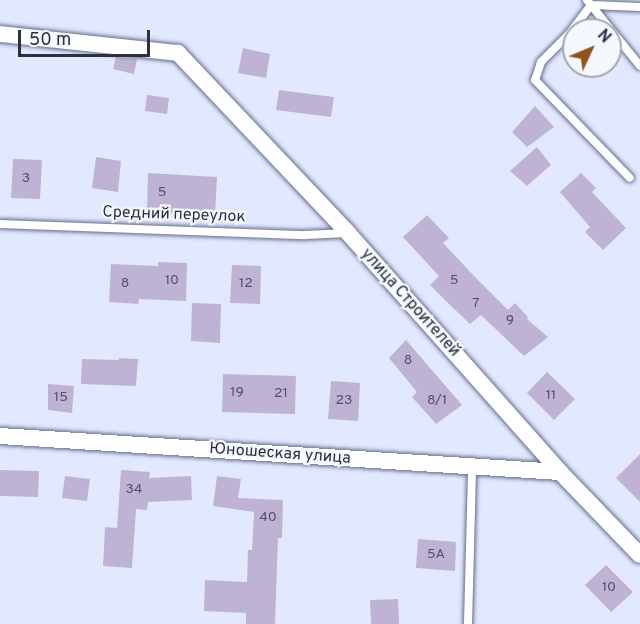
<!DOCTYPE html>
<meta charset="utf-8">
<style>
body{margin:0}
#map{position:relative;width:640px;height:624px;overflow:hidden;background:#e2e9ff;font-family:Overpass,sans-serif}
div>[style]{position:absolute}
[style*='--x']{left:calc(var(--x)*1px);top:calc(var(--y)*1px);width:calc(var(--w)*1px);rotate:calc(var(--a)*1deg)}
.building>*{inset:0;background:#beb3d5}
.roads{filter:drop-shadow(0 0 2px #636d8b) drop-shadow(0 0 2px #636d8b)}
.lane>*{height:8px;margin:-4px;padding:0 4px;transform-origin:4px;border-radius:4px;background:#fff}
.street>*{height:16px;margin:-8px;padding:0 8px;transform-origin:8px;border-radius:8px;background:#fff}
span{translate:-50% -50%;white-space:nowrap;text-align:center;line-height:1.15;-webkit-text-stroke:4.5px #f4f7fe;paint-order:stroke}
.number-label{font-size:14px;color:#505163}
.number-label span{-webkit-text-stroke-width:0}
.street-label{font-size:16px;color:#2c303d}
.north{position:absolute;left:562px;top:18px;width:60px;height:60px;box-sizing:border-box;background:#f4f7fe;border:2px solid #a4a7b1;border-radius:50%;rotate:46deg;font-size:16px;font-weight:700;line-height:24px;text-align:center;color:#2c303d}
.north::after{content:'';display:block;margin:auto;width:21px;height:27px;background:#93541a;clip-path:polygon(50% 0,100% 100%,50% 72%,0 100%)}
.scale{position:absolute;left:18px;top:30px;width:132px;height:27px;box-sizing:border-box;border:3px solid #2c303d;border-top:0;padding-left:8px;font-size:18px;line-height:21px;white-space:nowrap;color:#2c303d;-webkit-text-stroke:4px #f4f7fe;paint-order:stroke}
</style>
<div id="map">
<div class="building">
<div style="clip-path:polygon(243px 48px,270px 54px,266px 78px,238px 73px)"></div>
<div style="clip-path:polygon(116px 57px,137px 59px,134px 74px,113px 69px)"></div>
<div style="clip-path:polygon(279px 90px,334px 97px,331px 117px,276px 110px)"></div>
<div style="clip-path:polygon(147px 95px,169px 98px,167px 114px,145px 111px)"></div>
<div style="clip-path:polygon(535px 106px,554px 127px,527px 147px,512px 132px)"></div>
<div style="clip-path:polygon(537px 147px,551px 165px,527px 186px,510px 171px)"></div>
<div style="clip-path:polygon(96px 157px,121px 161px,118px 192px,92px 188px)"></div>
<div style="clip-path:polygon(13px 159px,42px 160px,40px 199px,11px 198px)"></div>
<div style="clip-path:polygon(148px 173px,217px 177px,215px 215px,147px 212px)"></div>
<div style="clip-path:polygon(581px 173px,596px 188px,592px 192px,626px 228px,603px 250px,585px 232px,590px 227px,560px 192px)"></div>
<div style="clip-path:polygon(427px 215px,449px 238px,443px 243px,477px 279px,508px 310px,515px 303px,528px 317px,527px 319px,548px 337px,524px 356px,481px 315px,470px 324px,450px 305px,430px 285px,439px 276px,403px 237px)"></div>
<div style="clip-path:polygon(158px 262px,187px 263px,186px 301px,139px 299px,138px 304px,109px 302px,111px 264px,158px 266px)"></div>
<div style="clip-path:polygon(232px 265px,261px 266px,260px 304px,230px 303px)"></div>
<div style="clip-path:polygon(192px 303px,221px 304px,220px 343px,191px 341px)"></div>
<div style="clip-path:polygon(406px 340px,462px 405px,436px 424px,412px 397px,417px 392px,389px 358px)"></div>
<div style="clip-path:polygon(119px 358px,138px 359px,136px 386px,81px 384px,82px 359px,119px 360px)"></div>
<div style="clip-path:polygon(547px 372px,575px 399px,554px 420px,527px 393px)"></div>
<div style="clip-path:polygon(223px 374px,296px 376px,295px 414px,222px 412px)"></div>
<div style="clip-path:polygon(331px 381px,360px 383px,358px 421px,328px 419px)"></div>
<div style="clip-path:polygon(48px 384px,74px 386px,72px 413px,48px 410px)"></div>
<div style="clip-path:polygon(640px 454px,640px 502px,616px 478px)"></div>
<div style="clip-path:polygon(0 470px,39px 471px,38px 497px,0 496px)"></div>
<div style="clip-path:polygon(121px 470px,150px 472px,149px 478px,191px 476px,192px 500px,148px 502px,147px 510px,136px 509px,132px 568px,103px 566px,105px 527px,117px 528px)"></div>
<div style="clip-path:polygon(65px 476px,90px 479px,87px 501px,62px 498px)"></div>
<div style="clip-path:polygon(217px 476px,241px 479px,238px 498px,283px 500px,282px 538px,278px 538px,275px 624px,246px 624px,246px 613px,204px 611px,205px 580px,247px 582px,248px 550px,252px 550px,254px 512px,213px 506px)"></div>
<div style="clip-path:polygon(418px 539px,456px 542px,455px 571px,416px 568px)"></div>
<div style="clip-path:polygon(606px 565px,633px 592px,611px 612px,585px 585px)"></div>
<div style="clip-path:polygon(398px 599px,399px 624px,371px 624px,370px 600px)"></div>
</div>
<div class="roads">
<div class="lane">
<div style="--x:587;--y:0;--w:6;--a:51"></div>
<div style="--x:591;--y:5;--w:35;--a:127"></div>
<div style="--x:570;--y:33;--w:41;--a:135"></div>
<div style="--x:541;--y:62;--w:19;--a:108"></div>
<div style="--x:535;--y:80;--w:136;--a:45.9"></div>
<div style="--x:640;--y:7;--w:49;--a:-177.7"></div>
<div style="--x:591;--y:5;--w:78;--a:51.2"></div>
<div style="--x:0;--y:224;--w:305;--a:2.1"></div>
<div style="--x:305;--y:235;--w:42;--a:-2.7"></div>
<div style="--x:468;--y:624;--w:157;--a:-88.5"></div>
</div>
<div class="street">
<div style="--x:0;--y:34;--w:179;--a:6.1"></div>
<div style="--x:178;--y:53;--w:248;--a:46.6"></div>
<div style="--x:348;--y:233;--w:319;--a:48.4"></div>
<div style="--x:560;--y:472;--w:115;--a:46.1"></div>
<div style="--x:0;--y:436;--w:561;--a:3.68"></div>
</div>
</div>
<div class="number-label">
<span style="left:26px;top:179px">3</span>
<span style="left:162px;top:193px">5</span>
<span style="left:172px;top:281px">10</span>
<span style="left:454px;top:281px">5</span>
<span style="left:125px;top:284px">8</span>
<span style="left:246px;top:284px">12</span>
<span style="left:476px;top:304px">7</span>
<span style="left:510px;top:321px">9</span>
<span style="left:408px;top:361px">8</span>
<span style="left:237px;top:393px">19</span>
<span style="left:281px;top:394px">21</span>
<span style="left:551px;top:396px">11</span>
<span style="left:61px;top:398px">15</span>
<span style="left:344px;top:401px">23</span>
<span style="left:437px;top:401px">8/1</span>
<span style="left:134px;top:490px">34</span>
<span style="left:268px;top:518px">40</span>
<span style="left:436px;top:555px">5А</span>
<span style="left:609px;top:588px">10</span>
</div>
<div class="street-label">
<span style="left:174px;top:215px;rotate:2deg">Средний переулок</span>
<span style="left:410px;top:303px;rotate:48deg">улица Строителей</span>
<span style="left:280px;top:454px;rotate:4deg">Юношеская улица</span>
</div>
<div class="north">N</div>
<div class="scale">50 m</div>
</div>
